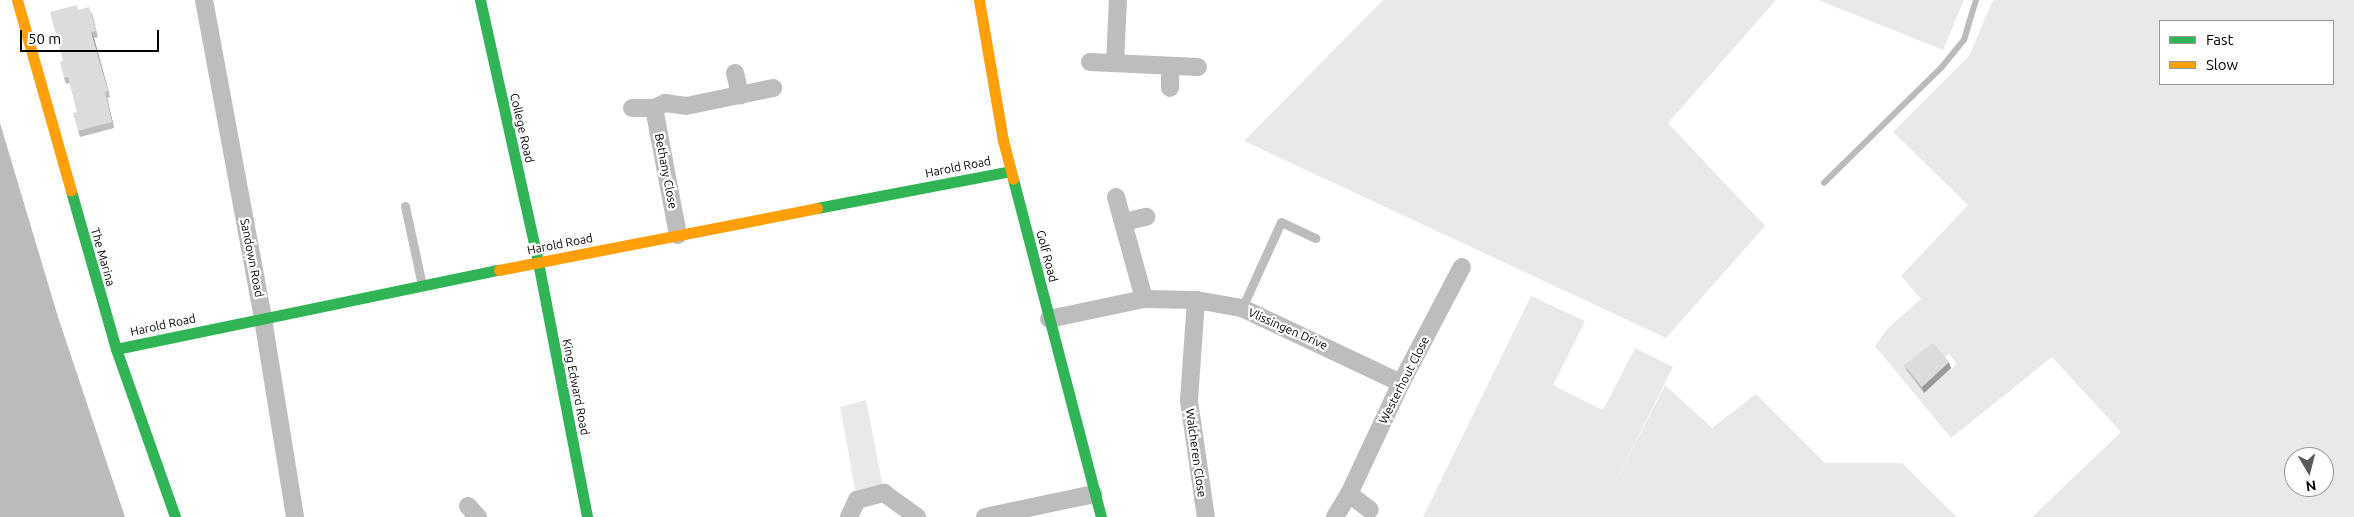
<!DOCTYPE html>
<style>
body{margin:0}
#map{position:relative;width:2354px;height:517px;overflow:hidden;background:#fff;font-family:Ubuntu,sans-serif}
div>[style]{position:absolute}
[style*='--x']{left:calc(var(--x)*1px);top:calc(var(--y)*1px);width:calc(var(--w)*1px);rotate:calc(var(--a)*1deg)}
.green>*{inset:0;background:#e9e9e9}
.water>*{inset:0;background:#bbb}
.stream>*{height:5.5px;margin:-2.75px;padding:0 2.75px;transform-origin:2.75px;border-radius:2.75px;background:#bbb}
.lane>*{height:9px;margin:-4.5px;padding:0 4.5px;transform-origin:4.5px;border-radius:4.5px;background:#bdbdbd}
.street>*{height:18px;margin:-9px;padding:0 9px;transform-origin:9px;border-radius:9px;background:#bdbdbd}
.fast>*{height:11px;margin:-5.5px;padding:0 5.5px;transform-origin:5.5px;border-radius:5.5px;background:#30b455}
.slow>*{height:11px;margin:-5.5px;padding:0 5.5px;transform-origin:5.5px;border-radius:5.5px;background:#ff9f0a}
.wall>*{inset:0;background:#bdbdbd}
.shaded-wall>*{inset:0;background:#9a9a9a}
.building>*{inset:0;background:#dcdcdc}
span{translate:-50% -50%;white-space:nowrap;text-align:center;line-height:1.15;-webkit-text-stroke:4.5px #fff;paint-order:stroke}
.street-label{font-size:12px;color:#000}
.legend{position:absolute;left:2159px;top:20px;width:175px;height:65px;box-sizing:border-box;background:#fff;border:1px solid #999;margin:0;padding:6px 9px;list-style:none;font-size:15px;color:#000}
.legend li{display:flex;align-items:center;gap:10px;height:25px}
.legend b{width:25px;border:1px solid #999}
.north{position:absolute;left:2284px;top:447px;width:50px;height:50px;box-sizing:border-box;background:#fff;border:1px solid #999;border-radius:50%;rotate:172deg;font-size:14px;font-weight:700;line-height:20px;text-align:center;color:#000}
.north::after{content:'';display:block;margin:auto;width:18px;height:22px;background:#595959;clip-path:polygon(50% 0,100% 100%,50% 72%,0 100%)}
.scale{position:absolute;left:20px;top:30px;width:139px;height:22px;box-sizing:border-box;border:2px solid #000;border-top:0;padding-left:6px;font-size:15px;line-height:18px;white-space:nowrap;color:#000;-webkit-text-stroke:4px #fff;paint-order:stroke}
</style>
<div id="map">
<div class="green">
<div style="clip-path:polygon(1383px 0,1776px 0,1668px 123px,1765px 226px,1666px 338px,1244px 141px)"></div>
<div style="clip-path:polygon(1818px 0,1964px 0,1943px 50px)"></div>
<div style="clip-path:polygon(evenodd,1993px 0,2354px 0,2354px 517px,2032px 517px,2121px 432px,2052px 357px,1951px 438px,1875px 346px,1888px 328px,1921px 299px,1901px 276px,1968px 205px,1893px 132px,1969px 56px,1993px 0,2160px 21px,2333px 21px,2333px 84px,2160px 84px,2160px 21px,1993px 0,1935px 349px,1943px 359px,1949px 354px,1957px 364px,1950px 370px,1946px 366px,1931px 378px,1935px 383px,1924px 393px,1907px 371px,1935px 349px,1993px 0,2294px 457px,2324px 457px,2324px 487px,2294px 487px,2294px 457px)"></div>
<div style="clip-path:polygon(1531px 296px,1585px 321px,1553px 385px,1603px 410px,1635px 348px,1673px 367px,1608px 497px,1665px 385px,1712px 428px,1756px 394px,1825px 463px,1902px 463px,1957px 517px,1423px 517px)"></div>
<div style="clip-path:polygon(866px 400px,884px 493px,857px 500px,840px 407px)"></div>
</div>
<div class="water">
<div style="clip-path:polygon(0 123px,58px 317px,125px 517px,0 517px)"></div>
</div>
<div class="stream">
<div style="--x:1824;--y:183;--w:165;--a:-44.5"></div>
<div style="--x:1942;--y:67;--w:35;--a:-51"></div>
<div style="--x:1964;--y:40;--w:42;--a:-73.3"></div>
</div>
<div class="lane">
<div style="--x:405;--y:206;--w:81;--a:77.9"></div>
<div style="--x:1242;--y:308;--w:94;--a:-65.6"></div>
<div style="--x:1281;--y:222;--w:38;--a:25"></div>
</div>
<div class="street">
<div style="--x:204;--y:0;--w:324;--a:79.5"></div>
<div style="--x:263;--y:319;--w:201;--a:80.8"></div>
<div style="--x:1090;--y:62;--w:108;--a:2.7"></div>
<div style="--x:1115;--y:63;--w:63;--a:-87.3"></div>
<div style="--x:735;--y:73;--w:23;--a:77"></div>
<div style="--x:1170;--y:88;--w:22;--a:-90"></div>
<div style="--x:632;--y:108;--w:22;--a:0"></div>
<div style="--x:1116;--y:197;--w:106;--a:74.6"></div>
<div style="--x:1124;--y:222;--w:23;--a:-13"></div>
<div style="--x:678;--y:235;--w:129;--a:-100.7"></div>
<div style="--x:654;--y:108;--w:12;--a:-24"></div>
<div style="--x:665;--y:103;--w:21;--a:8"></div>
<div style="--x:686;--y:106;--w:89;--a:-11.7"></div>
<div style="--x:1196;--y:300;--w:101;--a:94"></div>
<div style="--x:1189;--y:401;--w:117;--a:81.7"></div>
<div style="--x:1049;--y:319;--w:97;--a:-11.9"></div>
<div style="--x:1144;--y:299;--w:52;--a:1.1"></div>
<div style="--x:1196;--y:300;--w:47;--a:9.9"></div>
<div style="--x:1242;--y:308;--w:176;--a:25.3"></div>
<div style="--x:1349;--y:494;--w:26;--a:37"></div>
<div style="--x:468;--y:506;--w:15;--a:48"></div>
<div style="--x:849;--y:517;--w:19;--a:-65"></div>
<div style="--x:857;--y:500;--w:28;--a:-15"></div>
<div style="--x:884;--y:493;--w:41;--a:36"></div>
<div style="--x:985;--y:517;--w:111;--a:-11.9"></div>
<div style="--x:1335;--y:517;--w:27;--a:-59"></div>
<div style="--x:1349;--y:494;--w:123;--a:-64.9"></div>
<div style="--x:1401;--y:383;--w:131;--a:-62.3"></div>
</div>
<div class="fast">
<div style="--x:480;--y:0;--w:268;--a:77.5"></div>
<div style="--x:538;--y:262;--w:260;--a:79.1"></div>
<div style="--x:1013;--y:179;--w:349;--a:75.4"></div>
<div style="--x:71;--y:191;--w:164;--a:74.1"></div>
<div style="--x:116;--y:349;--w:178;--a:70.6"></div>
<div style="--x:817;--y:208;--w:197;--a:-10.8"></div>
<div style="--x:116;--y:349;--w:391;--a:-11.7"></div>
</div>
<div class="slow">
<div style="--x:17;--y:0;--w:198;--a:74.2"></div>
<div style="--x:979;--y:0;--w:142;--a:80.3"></div>
<div style="--x:1003;--y:140;--w:40;--a:75.6"></div>
<div style="--x:499;--y:270;--w:324;--a:-11"></div>
</div>
<div class="wall">
<div style="clip-path:polygon(78px 10px,92px 13px,98px 37px,94px 38px,110px 97px,107px 98px,114px 128px,80px 137px,78px 131px,77px 112px,70px 83px,66px 84px,64px 78px)"></div>
<div style="clip-path:polygon(1904px 365px,1951px 368px,1924px 393px,1907px 371px)"></div>
</div>
<div class="shaded-wall">
<div style="clip-path:polygon(91px 32px,94px 38px,110px 97px,108px 91px)"></div>
<div style="clip-path:polygon(105px 92px,107px 98px,114px 128px,112px 122px)"></div>
<div style="clip-path:polygon(1949px 362px,1951px 368px,1924px 393px,1922px 387px)"></div>
</div>
<div class="building">
<div style="clip-path:polygon(77px 5px,78px 10px,89px 7px,96px 31px,91px 32px,108px 91px,105px 92px,112px 122px,78px 131px,73px 113px,77px 112px,68px 77px,64px 78px,60px 62px,63px 61px,50px 12px)"></div>
<div style="clip-path:polygon(1933px 343px,1949px 362px,1922px 387px,1904px 365px)"></div>
</div>
<div class="street-label">
<span style="left:522px;top:128px;rotate:77deg">College Road</span>
<span style="left:958px;top:167px;rotate:-11deg">Harold Road</span>
<span style="left:666px;top:171px;rotate:79deg">Bethany Close</span>
<span style="left:560px;top:244px;rotate:-11deg">Harold Road</span>
<span style="left:1047px;top:256px;rotate:75deg">Golf Road</span>
<span style="left:103px;top:257px;rotate:74deg">The Marina</span>
<span style="left:252px;top:258px;rotate:79deg">Sandown Road</span>
<span style="left:163px;top:325px;rotate:-12deg">Harold Road</span>
<span style="left:1288px;top:329px;rotate:24deg">Vlissingen Drive</span>
<span style="left:1404px;top:380px;rotate:-63deg">Westerhout Close</span>
<span style="left:576px;top:387px;rotate:79deg">King Edward Road</span>
<span style="left:1196px;top:453px;rotate:82deg">Walcheren Close</span>
</div>
<ul class="legend">
<li><b style="height:6px;background:#30b455"></b>Fast</li>
<li><b style="height:6px;background:#ff9f0a"></b>Slow</li>
</ul>
<div class="north">N</div>
<div class="scale">50 m</div>
</div>
